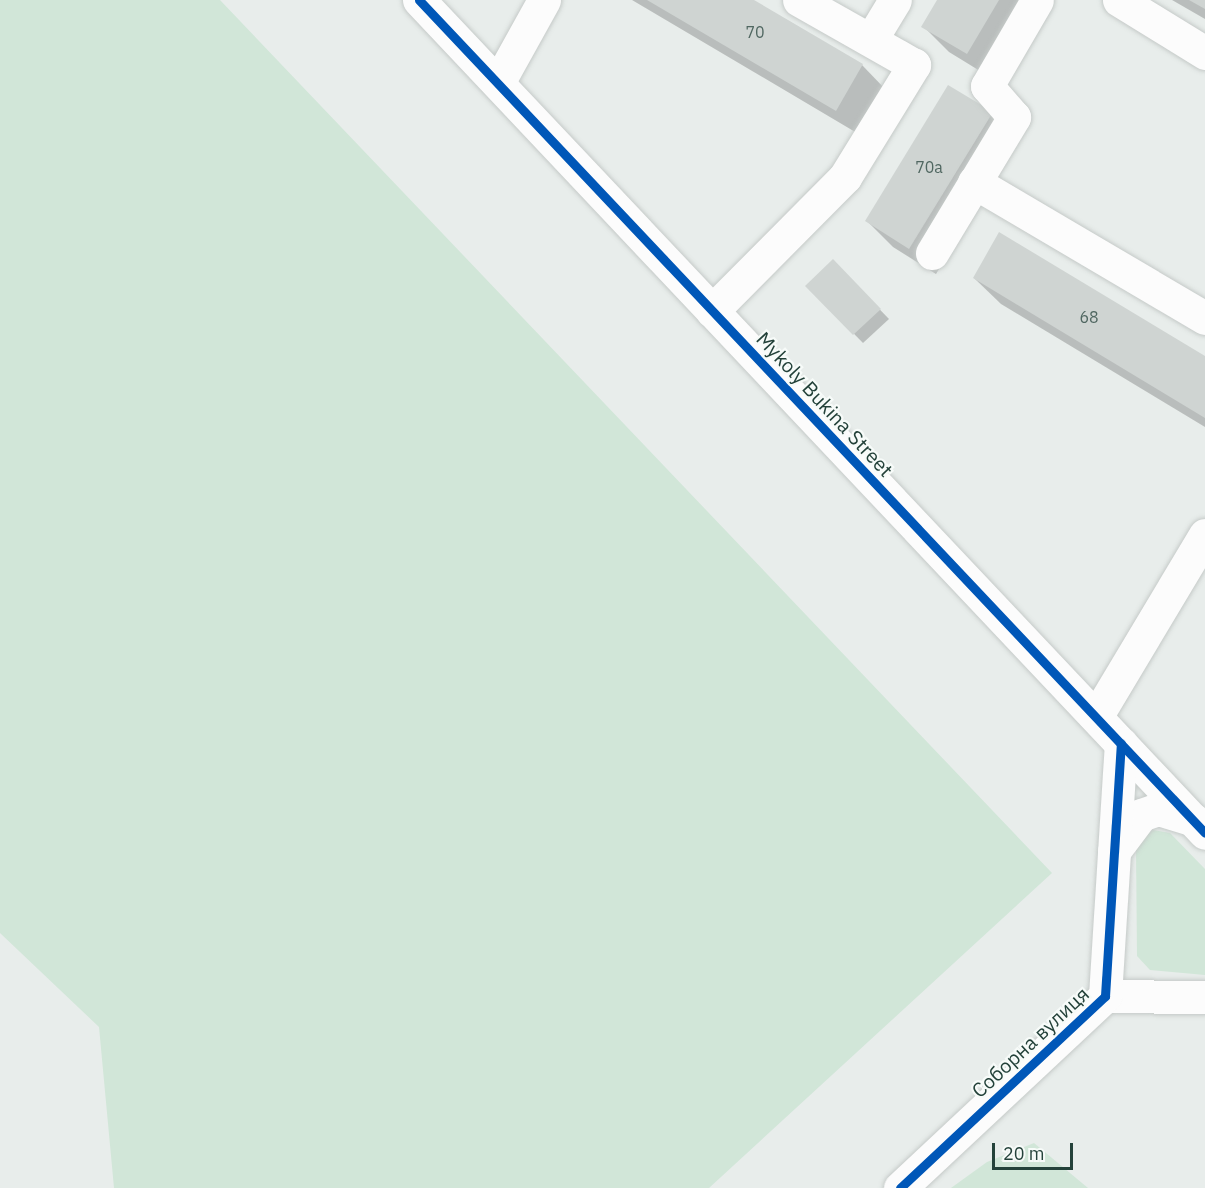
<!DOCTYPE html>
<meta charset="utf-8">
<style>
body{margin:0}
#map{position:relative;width:1205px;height:1188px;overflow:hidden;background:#e8edeb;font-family:"IBM Plex Sans",sans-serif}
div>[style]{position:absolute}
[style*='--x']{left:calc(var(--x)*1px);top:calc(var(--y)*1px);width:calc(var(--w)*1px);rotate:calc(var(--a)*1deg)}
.green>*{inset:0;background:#d1e6d8}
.shadow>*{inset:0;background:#0003}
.building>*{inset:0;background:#cfd4d2}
.roads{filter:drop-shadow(0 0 2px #c5cac8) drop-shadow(0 0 2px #c5cac8)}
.minor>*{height:33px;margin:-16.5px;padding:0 16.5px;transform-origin:16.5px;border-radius:16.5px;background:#fcfcfc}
.cycleway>*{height:9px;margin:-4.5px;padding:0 4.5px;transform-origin:4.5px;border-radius:4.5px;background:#0057b8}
span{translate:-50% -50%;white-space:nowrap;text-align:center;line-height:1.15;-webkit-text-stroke:4.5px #f7fbf9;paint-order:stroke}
.number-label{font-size:16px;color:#506761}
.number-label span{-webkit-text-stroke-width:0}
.street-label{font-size:20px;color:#24423a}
.scale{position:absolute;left:992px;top:1143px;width:81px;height:27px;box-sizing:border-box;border:3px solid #24423a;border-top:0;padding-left:8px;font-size:18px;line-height:21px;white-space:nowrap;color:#24423a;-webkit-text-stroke:4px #f7fbf9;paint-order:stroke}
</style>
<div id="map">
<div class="green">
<div style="clip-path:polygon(0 0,220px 0,1052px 873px,709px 1188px,114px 1188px,99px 1027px,0 933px)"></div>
<div style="clip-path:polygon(1153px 830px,1170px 833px,1205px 869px,1205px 975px,1150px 970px,1137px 956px,1136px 849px,1145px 834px)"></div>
<div style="clip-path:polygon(1034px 1143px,1088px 1188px,951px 1188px,987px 1162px)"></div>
</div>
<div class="shadow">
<div style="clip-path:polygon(632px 0,751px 0,862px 65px,888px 92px,862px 136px)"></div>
<div style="clip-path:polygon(939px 0,1041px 0,993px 79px,949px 52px,923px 26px)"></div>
<div style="clip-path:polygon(1172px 0,1205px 0,1205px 19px)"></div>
<div style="clip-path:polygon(992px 113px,1018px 139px,936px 274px,893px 247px,867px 221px)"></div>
<div style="clip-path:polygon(833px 261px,889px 319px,863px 343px,807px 286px)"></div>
<div style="clip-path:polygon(974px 278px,1205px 358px,1205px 427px,1001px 304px)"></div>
</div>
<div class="building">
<div style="clip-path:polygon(647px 0,754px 0,863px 64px,836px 111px)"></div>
<div style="clip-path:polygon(937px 0,999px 0,967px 54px,921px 27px)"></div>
<div style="clip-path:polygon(1189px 0,1205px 0,1205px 9px)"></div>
<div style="clip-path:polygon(948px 85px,993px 112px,909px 249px,865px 221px)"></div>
<div style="clip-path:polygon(999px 232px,1205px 356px,1205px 418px,973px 278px)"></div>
<div style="clip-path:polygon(833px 259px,881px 309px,853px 335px,805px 286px)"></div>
</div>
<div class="roads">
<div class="minor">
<div style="--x:419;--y:0;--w:1145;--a:46.66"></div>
<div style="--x:1119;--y:0;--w:101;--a:31.6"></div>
<div style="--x:872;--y:38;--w:44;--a:-58.8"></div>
<div style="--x:498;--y:83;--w:95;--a:-61"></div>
<div style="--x:974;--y:182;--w:268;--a:30.5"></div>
<div style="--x:932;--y:253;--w:159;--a:-58.9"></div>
<div style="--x:1014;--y:117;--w:41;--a:-131.1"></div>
<div style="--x:987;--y:86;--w:99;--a:-59.8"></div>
<div style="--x:712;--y:311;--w:189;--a:-45.2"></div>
<div style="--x:845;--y:177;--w:132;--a:-58.4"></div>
<div style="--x:914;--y:65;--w:132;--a:-150.5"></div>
<div style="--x:1096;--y:717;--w:212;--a:-59.1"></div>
<div style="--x:1114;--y:851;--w:45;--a:-53.1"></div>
<div style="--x:1141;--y:815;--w:18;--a:-19"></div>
<div style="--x:1158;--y:809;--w:37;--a:17"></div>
<div style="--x:1105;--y:996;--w:100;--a:0.6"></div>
<div style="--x:900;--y:1188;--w:281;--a:-43.1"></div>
<div style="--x:1105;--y:996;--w:253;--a:-86.4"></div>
</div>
</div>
<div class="cycleway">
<div style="--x:419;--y:0;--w:1145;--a:46.66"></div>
<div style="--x:900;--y:1188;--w:281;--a:-43.1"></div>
<div style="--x:1105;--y:996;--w:253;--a:-86.4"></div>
</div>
<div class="number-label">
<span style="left:755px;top:32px">70</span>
<span style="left:929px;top:167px">70а</span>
<span style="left:1089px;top:317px">68</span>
</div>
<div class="street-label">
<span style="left:825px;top:404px;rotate:47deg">Mykoly Bukina Street</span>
<span style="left:1030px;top:1042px;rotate:-43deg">Соборна вулиця</span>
</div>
<div class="scale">20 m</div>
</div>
